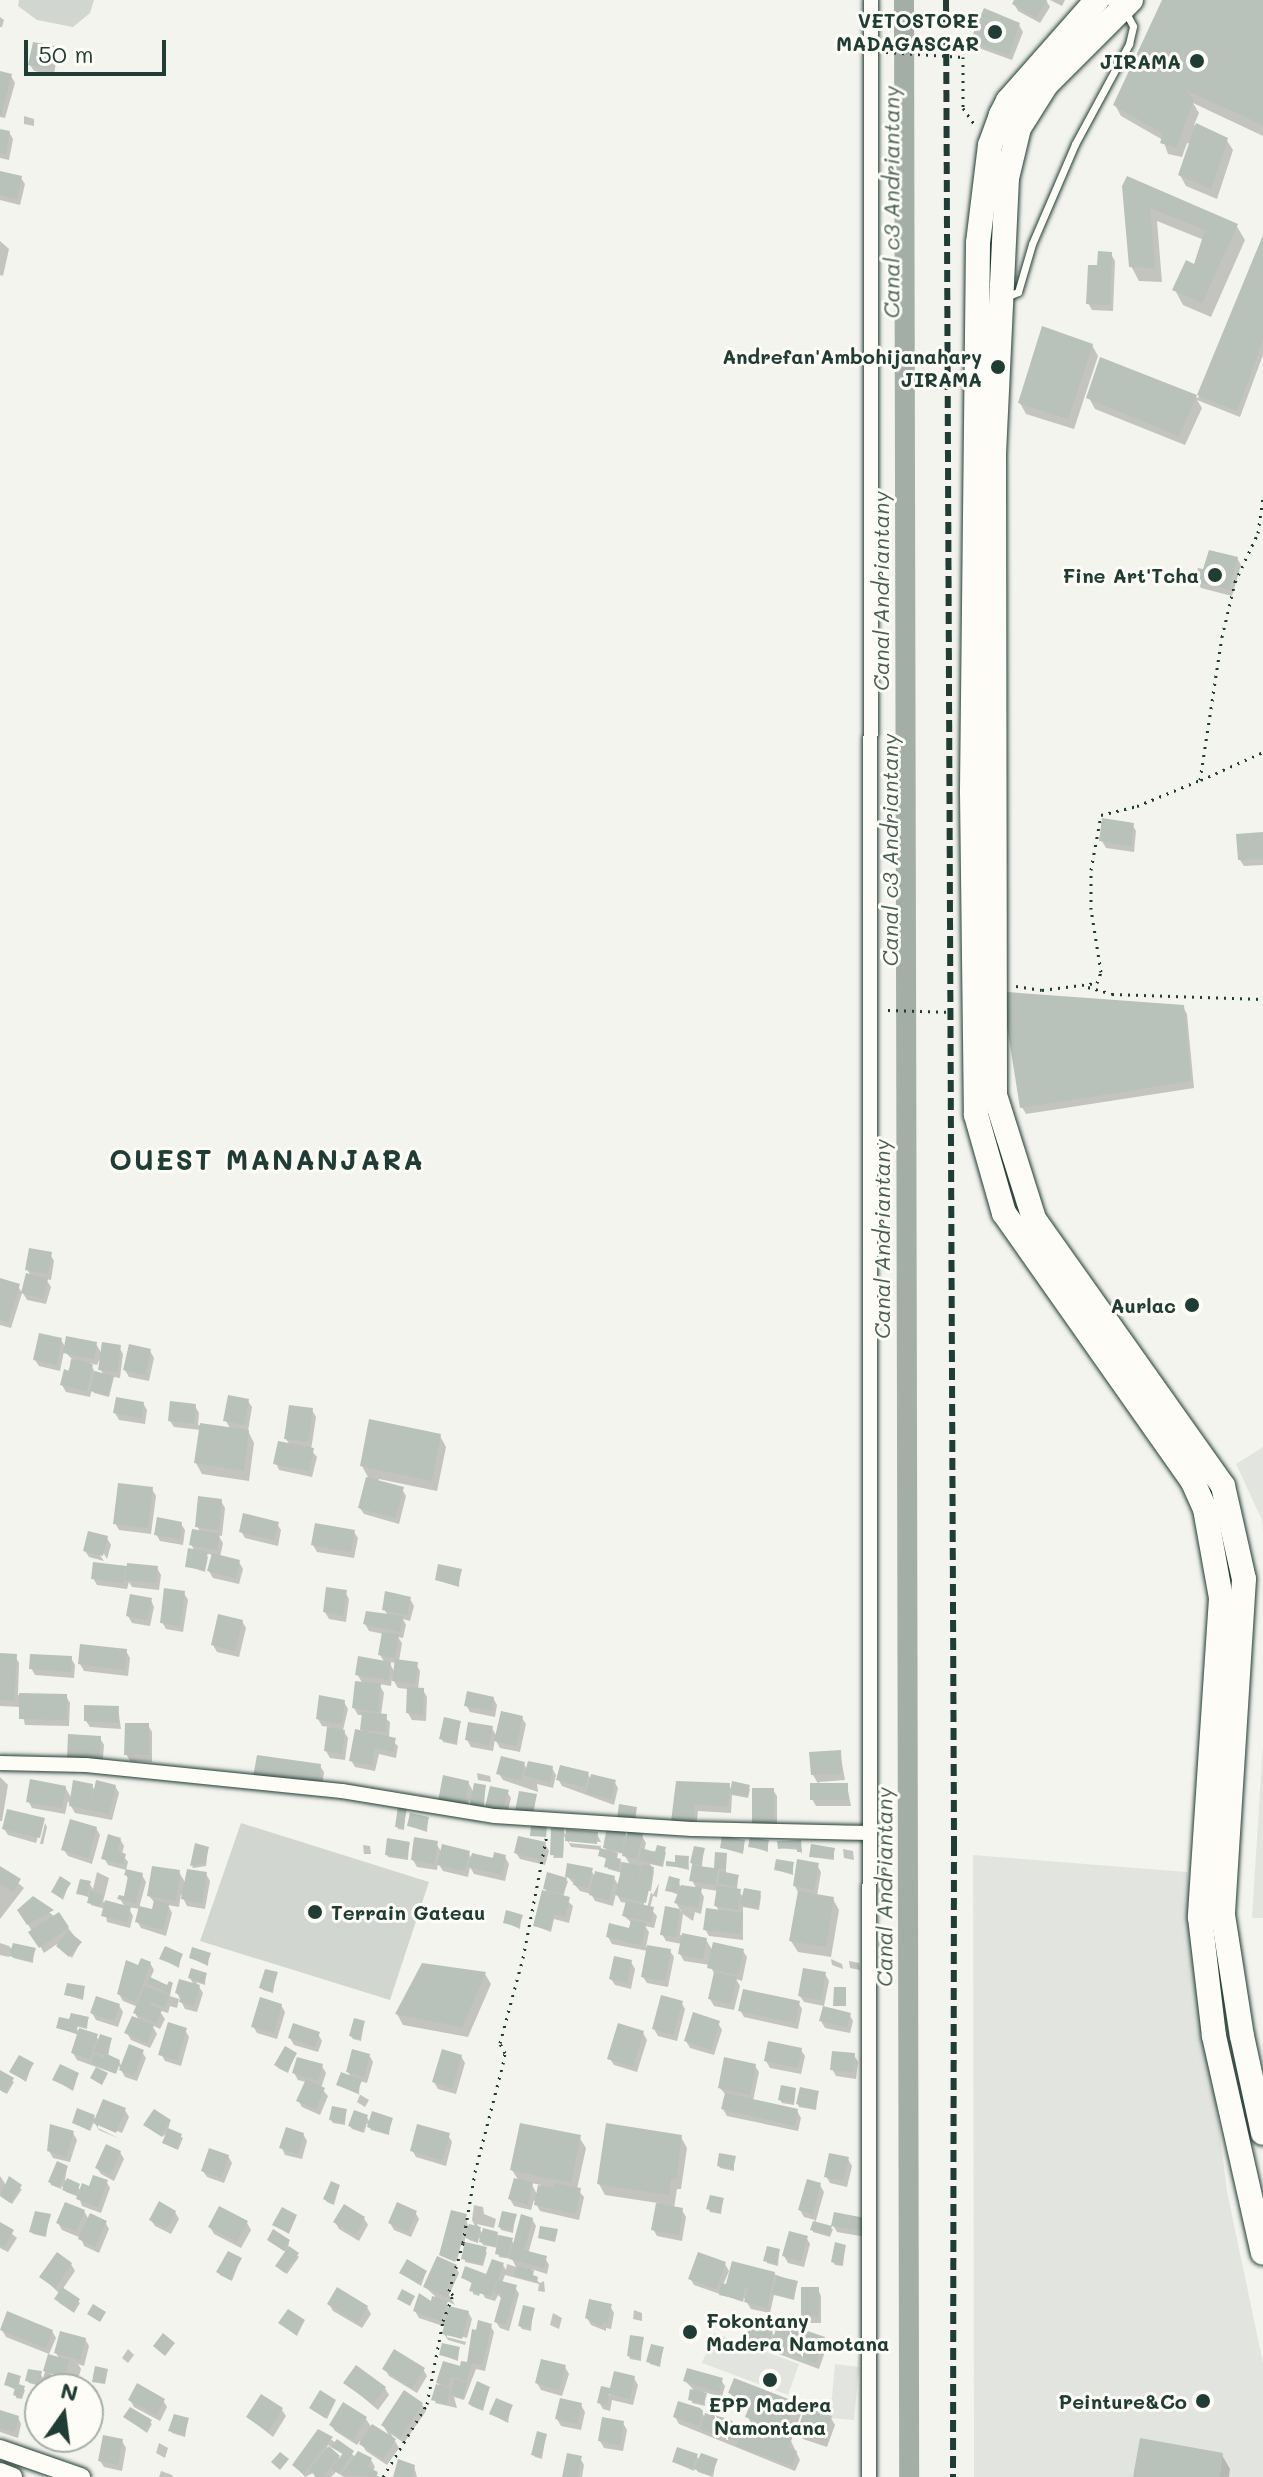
<!DOCTYPE html>
<style>
body{margin:0}
#map{position:relative;width:1263px;height:2477px;overflow:hidden;background:#f4f4ef;font-family:Mali,sans-serif}
div>[style]{position:absolute}
[style*='--x']{left:calc(var(--x)*1px);top:calc(var(--y)*1px);width:calc(var(--w)*1px);rotate:calc(var(--a)*1deg)}
.built>*{inset:0;background:#e2e5df}
.green>*{inset:0;background:#d1d6d1}
.shadow>*{inset:0;background:#0003}
.stream>*{height:6px;margin:-3px;padding:0 3px;transform-origin:3px;border-radius:3px;background:#a3aea7}
.canal>*{height:20px;margin:-10px;padding:0 10px;transform-origin:10px;border-radius:10px;background:#a3aea7}
.building>*{inset:0;background:#b9c1bb}
.path>*{height:3px;margin-top:-1.5px;transform-origin:0;background:repeating-linear-gradient(90deg,#1f3d34 0 2px,transparent 0 8px)}
.roads{filter:drop-shadow(0 0 2px #1f3d34) drop-shadow(0 0 2px #1f3d34)}
.service>*{height:7px;margin:-3.5px;padding:0 3.5px;transform-origin:3.5px;border-radius:3.5px;background:#fdfcf7}
.minor>*{height:14px;margin:-7px;padding:0 7px;transform-origin:7px;border-radius:7px;background:#fdfcf7}
.tertiary>*{height:18px;margin:-9px;padding:0 9px;transform-origin:9px;border-radius:9px;background:#fdfcf7}
.primary>*{height:24px;margin:-12px;padding:0 12px;transform-origin:12px;border-radius:12px;background:#fdfcf7}
.rail>*{height:6px;margin-top:-3px;transform-origin:0;background:repeating-linear-gradient(90deg,#1f3d34 0 12px,transparent 0 18px)}
.dots>*{width:22px;height:22px;translate:-50% -50%;box-sizing:border-box;border:4px solid #fdfcf7;border-radius:50%}
span{translate:-50% -50%;white-space:nowrap;text-align:center;line-height:1.15;-webkit-text-stroke:6px #fdfcf7;paint-order:stroke}
.poi-label{font-size:20px;color:#1f3d34;font-weight:700}
.right{translate:-100% -50%;text-align:right}
.left{translate:0 -50%;text-align:left}
.water-label{font-size:22px;color:#475f56;font-style:italic}
.district-label{font-size:28px;color:#1f3d34;font-weight:700;letter-spacing:2px}
.north{position:absolute;left:24px;top:2373px;width:80px;height:80px;box-sizing:border-box;background:#fdfcf7;border:2px solid #a4b0a9;border-radius:50%;rotate:14deg;font-size:22px;font-weight:700;line-height:32px;text-align:center;color:#1f3d34}
.north::after{content:'';display:block;margin:auto;width:28px;height:36px;background:#1f3d34;clip-path:polygon(50% 0,100% 100%,50% 72%,0 100%)}
.scale{position:absolute;left:24px;top:40px;width:142px;height:36px;box-sizing:border-box;border:4px solid #1f3d34;border-top:0;padding-left:10px;font-size:24px;line-height:28px;white-space:nowrap;color:#1f3d34;-webkit-text-stroke:6px #fdfcf7;paint-order:stroke}
</style>
<div id="map">
<div class="built">
<div style="clip-path:polygon(1263px 1447px,1263px 1533px,1262px 1520px,1236px 1464px)"></div>
<div style="clip-path:polygon(1263px 1743px,1263px 1918px,1252px 1918px)"></div>
<div style="clip-path:polygon(973px 1855px,1187px 1872px,1227px 2191px,1263px 2363px,1263px 2477px,974px 2477px)"></div>
<div style="clip-path:polygon(714px 2333px,799px 2364px,788px 2395px,702px 2363px)"></div>
<div style="clip-path:polygon(835px 2364px,859px 2367px,854px 2420px,830px 2418px)"></div>
</div>
<div class="green">
<div style="clip-path:polygon(19px 0,94px 0,90px 13px,73px 27px,37px 20px,18px 6px)"></div>
<div style="clip-path:polygon(241px 1823px,429px 1882px,390px 2000px,200px 1941px)"></div>
</div>
<div class="shadow">
<div style="clip-path:polygon(1017px 0,1046px 0,1050px 7px,1040px 23px,1018px 11px,1014px 4px)"></div>
<div style="clip-path:polygon(1050px 0,1065px 0,1062px 6px)"></div>
<div style="clip-path:polygon(1164px 0,1263px 0,1263px 136px,1193px 103px,1199px 113px,1194px 125px,1226px 139px,1233px 150px,1217px 199px,1186px 186px,1180px 175px,1191px 144px,1187px 143px,1182px 157px,1168px 154px,1163px 140px,1121px 116px,1115px 105px)"></div>
<div style="clip-path:polygon(0 17px,4px 20px,2px 27px,0 27px)"></div>
<div style="clip-path:polygon(1019px 25px,1023px 32px,1012px 60px,976px 47px,972px 40px)"></div>
<div style="clip-path:polygon(53px 48px,57px 55px,54px 75px,34px 71px,30px 65px)"></div>
<div style="clip-path:polygon(0 73px,11px 76px,15px 83px,5px 118px,0 117px)"></div>
<div style="clip-path:polygon(24px 116px,34px 119px,34px 126px,24px 124px)"></div>
<div style="clip-path:polygon(0 131px,9px 132px,13px 139px,9px 160px,0 158px)"></div>
<div style="clip-path:polygon(0 173px,21px 178px,25px 184px,20px 205px,0 200px)"></div>
<div style="clip-path:polygon(1124px 186px,1236px 225px,1245px 240px,1211px 317px,1183px 305px,1175px 290px,1195px 266px,1204px 240px,1157px 221px,1162px 282px,1139px 281px,1131px 266px)"></div>
<div style="clip-path:polygon(1263px 240px,1263px 355px,1240px 417px,1197px 400px,1202px 408px,1185px 445px,1095px 409px,1089px 398px,1101px 359px,1198px 398px)"></div>
<div style="clip-path:polygon(0 241px,9px 249px,3px 276px,0 275px)"></div>
<div style="clip-path:polygon(1111px 254px,1115px 261px,1113px 311px,1092px 310px,1088px 303px,1099px 267px)"></div>
<div style="clip-path:polygon(1092px 345px,1098px 356px,1074px 429px,1026px 414px,1020px 403px)"></div>
<div style="clip-path:polygon(1237px 558px,1241px 565px,1232px 596px,1201px 588px,1197px 581px)"></div>
<div style="clip-path:polygon(1132px 824px,1136px 831px,1134px 852px,1106px 848px,1102px 841px)"></div>
<div style="clip-path:polygon(1263px 834px,1263px 865px,1244px 866px,1240px 860px)"></div>
<div style="clip-path:polygon(1183px 1007px,1187px 1014px,1194px 1088px,1026px 1114px,1022px 1107px)"></div>
<div style="clip-path:polygon(50px 1254px,54px 1261px,51px 1280px,46px 1279px,51px 1287px,46px 1304px,27px 1300px,23px 1293px,31px 1276px,27px 1269px)"></div>
<div style="clip-path:polygon(0 1280px,18px 1286px,22px 1293px,11px 1328px,0 1325px)"></div>
<div style="clip-path:polygon(61px 1340px,66px 1348px,96px 1344px,102px 1354px,97px 1365px,90px 1363px,96px 1374px,104px 1375px,100px 1369px,119px 1347px,123px 1354px,120px 1378px,114px 1377px,109px 1397px,94px 1393px,92px 1389px,90px 1397px,66px 1392px,62px 1385px,73px 1360px,64px 1351px,60px 1371px,39px 1366px,35px 1360px)"></div>
<div style="clip-path:polygon(150px 1351px,154px 1358px,149px 1381px,129px 1377px,125px 1370px)"></div>
<div style="clip-path:polygon(248px 1401px,252px 1407px,248px 1431px,254px 1443px,249px 1481px,202px 1474px,196px 1463px,201px 1430px,174px 1427px,170px 1421px,195px 1406px,199px 1413px,198px 1425px,231px 1430px,226px 1421px)"></div>
<div style="clip-path:polygon(143px 1403px,147px 1410px,145px 1424px,119px 1420px,115px 1413px)"></div>
<div style="clip-path:polygon(312px 1410px,316px 1417px,311px 1450px,317px 1457px,312px 1477px,279px 1470px,276px 1463px,290px 1445px,286px 1439px)"></div>
<div style="clip-path:polygon(440px 1436px,446px 1447px,437px 1491px,379px 1479px,378px 1482px,402px 1489px,406px 1496px,399px 1524px,364px 1514px,360px 1508px,368px 1477px,362px 1466px)"></div>
<div style="clip-path:polygon(152px 1489px,156px 1496px,151px 1534px,119px 1530px,115px 1523px)"></div>
<div style="clip-path:polygon(221px 1501px,225px 1508px,222px 1536px,218px 1535px,223px 1543px,220px 1557px,239px 1562px,243px 1569px,239px 1584px,213px 1578px,209px 1571px,213px 1555px,204px 1553px,208px 1557px,205px 1572px,187px 1566px,195px 1552px,191px 1544px,201px 1533px,197px 1526px)"></div>
<div style="clip-path:polygon(181px 1524px,185px 1530px,183px 1545px,160px 1541px,156px 1534px)"></div>
<div style="clip-path:polygon(277px 1524px,281px 1530px,278px 1546px,245px 1538px,241px 1531px)"></div>
<div style="clip-path:polygon(354px 1532px,358px 1538px,354px 1558px,317px 1552px,313px 1545px)"></div>
<div style="clip-path:polygon(107px 1538px,111px 1545px,107px 1559px,100px 1547px,96px 1549px,104px 1561px,89px 1557px,85px 1551px)"></div>
<div style="clip-path:polygon(95px 1564px,157px 1568px,161px 1575px,159px 1590px,132px 1587px,129px 1582px,127px 1589px,97px 1585px,93px 1578px)"></div>
<div style="clip-path:polygon(460px 1571px,459px 1587px,437px 1580px)"></div>
<div style="clip-path:polygon(345px 1592px,349px 1599px,346px 1622px,329px 1619px,325px 1612px)"></div>
<div style="clip-path:polygon(184px 1593px,188px 1600px,183px 1632px,166px 1629px,162px 1622px)"></div>
<div style="clip-path:polygon(evenodd,410px 1599px,414px 1606px,410px 1621px,403px 1619px,406px 1625px,403px 1638px,398px 1637px,402px 1643px,399px 1661px,416px 1664px,420px 1671px,418px 1690px,423px 1690px,427px 1697px,426px 1721px,412px 1720px,408px 1713px,409px 1689px,398px 1688px,392px 1678px,391px 1686px,379px 1684px,384px 1693px,381px 1715px,390px 1722px,389px 1738px,398px 1746px,396px 1758px,379px 1754px,375px 1771px,355px 1767px,351px 1760px,362px 1733px,363px 1715px,358px 1715px,354px 1708px,363px 1684px,357px 1674px,385px 1663px,380px 1655px,384px 1634px,369px 1631px,365px 1624px,388px 1616px,384px 1609px,410px 1599px,389px 1662px,396px 1663px,395px 1673px,389px 1662px)"></div>
<div style="clip-path:polygon(151px 1600px,154px 1607px,150px 1626px,132px 1623px,128px 1616px)"></div>
<div style="clip-path:polygon(242px 1621px,246px 1628px,239px 1657px,217px 1652px,213px 1645px)"></div>
<div style="clip-path:polygon(126px 1651px,130px 1658px,128px 1676px,84px 1671px,80px 1664px)"></div>
<div style="clip-path:polygon(0 1655px,15px 1656px,19px 1663px,18px 1695px,66px 1696px,70px 1703px,69px 1726px,25px 1725px,21px 1707px,0 1706px)"></div>
<div style="clip-path:polygon(71px 1658px,75px 1665px,74px 1678px,35px 1675px,31px 1668px)"></div>
<div style="clip-path:polygon(493px 1698px,497px 1705px,495px 1717px,470px 1712px,466px 1705px)"></div>
<div style="clip-path:polygon(344px 1702px,348px 1709px,343px 1730px,348px 1738px,345px 1760px,330px 1758px,326px 1751px,329px 1727px,322px 1726px,318px 1719px)"></div>
<div style="clip-path:polygon(118px 1708px,121px 1729px,90px 1727px,86px 1721px)"></div>
<div style="clip-path:polygon(522px 1718px,526px 1724px,520px 1752px,500px 1748px,495px 1739px,493px 1751px,471px 1747px,467px 1740px,492px 1728px,497px 1737px)"></div>
<div style="clip-path:polygon(460px 1723px,457px 1745px,443px 1742px,442px 1739px)"></div>
<div style="clip-path:polygon(148px 1725px,152px 1732px,152px 1762px,130px 1761px,126px 1754px)"></div>
<div style="clip-path:polygon(100px 1738px,104px 1745px,102px 1771px,73px 1765px)"></div>
<div style="clip-path:polygon(840px 1752px,845px 1780px,819px 1782px,819px 1785px,847px 1785px,851px 1806px,816px 1806px,812px 1799px,819px 1785px,813px 1775px)"></div>
<div style="clip-path:polygon(258px 1757px,320px 1766px,324px 1772px,321px 1792px)"></div>
<div style="clip-path:polygon(524px 1764px,528px 1771px,552px 1768px,558px 1779px,588px 1774px,591px 1780px,614px 1781px,618px 1788px,614px 1805px,562px 1786px,556px 1775px,553px 1788px,537px 1784px,538px 1792px,503px 1780px,499px 1774px)"></div>
<div style="clip-path:polygon(477px 1773px,490px 1776px,491px 1782px,478px 1780px)"></div>
<div style="clip-path:polygon(0 1777px,8px 1785px,2px 1821px,0 1821px)"></div>
<div style="clip-path:polygon(468px 1782px,474px 1793px,485px 1787px,484px 1809px,474px 1807px,469px 1800px,467px 1812px,444px 1808px)"></div>
<div style="clip-path:polygon(677px 1783px,729px 1785px,732px 1791px,748px 1787px,750px 1789px,748px 1798px,732px 1795px,731px 1813px,698px 1811px,696px 1831px)"></div>
<div style="clip-path:polygon(92px 1786px,96px 1792px,115px 1786px,119px 1793px,112px 1820px,75px 1813px,68px 1801px,65px 1814px,32px 1808px,28px 1801px,65px 1787px,72px 1799px)"></div>
<div style="clip-path:polygon(773px 1790px,777px 1796px,777px 1829px,758px 1829px,754px 1822px)"></div>
<div style="clip-path:polygon(507px 1792px,511px 1798px,508px 1810px,489px 1806px,491px 1814px,486px 1805px)"></div>
<div style="clip-path:polygon(406px 1810px,404px 1830px,398px 1829px,397px 1826px)"></div>
<div style="clip-path:polygon(428px 1818px,427px 1832px,409px 1826px)"></div>
<div style="clip-path:polygon(43px 1820px,36px 1843px,8px 1835px,4px 1829px)"></div>
<div style="clip-path:polygon(45px 1823px,47px 1827px,43px 1844px,40px 1844px)"></div>
<div style="clip-path:polygon(96px 1828px,100px 1835px,92px 1864px,68px 1856px,64px 1850px)"></div>
<div style="clip-path:polygon(563px 1830px,567px 1838px,597px 1834px,601px 1842px,569px 1839px,569px 1843px,564px 1836px,563px 1858px,553px 1858px)"></div>
<div style="clip-path:polygon(evenodd,625px 1833px,628px 1839px,642px 1836px,646px 1843px,644px 1851px,666px 1852px,663px 1867px,650px 1864px,654px 1871px,651px 1891px,647px 1891px,642px 1912px,646px 1913px,651px 1892px,653px 1895px,659px 1883px,657px 1897px,653px 1896px,650px 1908px,657px 1916px,654px 1928px,645px 1926px,649px 1932px,646px 1947px,670px 1951px,674px 1957px,668px 1987px,647px 1983px,643px 1977px,648px 1951px,612px 1944px,608px 1937px,631px 1930px,632px 1923px,624px 1916px,627px 1903px,621px 1902px,616px 1893px,613px 1906px,595px 1901px,591px 1894px,580px 1891px,567px 1876px,591px 1870px,595px 1877px,614px 1878px,619px 1886px,622px 1873px,608px 1869px,608px 1860px,600px 1855px,608px 1853px,605px 1847px,625px 1833px,615px 1852px,624px 1854px,630px 1865px,617px 1860px,615px 1852px)"></div>
<div style="clip-path:polygon(120px 1839px,124px 1846px,122px 1854px,128px 1862px,126px 1870px,108px 1865px,104px 1858px)"></div>
<div style="clip-path:polygon(744px 1842px,743px 1854px,722px 1848px)"></div>
<div style="clip-path:polygon(768px 1842px,768px 1852px,750px 1846px)"></div>
<div style="clip-path:polygon(800px 1842px,802px 1854px,799px 1850px,780px 1848px)"></div>
<div style="clip-path:polygon(409px 1843px,408px 1860px,388px 1857px,387px 1854px)"></div>
<div style="clip-path:polygon(436px 1843px,442px 1853px,468px 1852px,472px 1859px,505px 1857px,509px 1864px,505px 1881px,474px 1874px,470px 1867px,468px 1877px,443px 1871px,438px 1863px,437px 1870px,417px 1867px,413px 1860px)"></div>
<div style="clip-path:polygon(569px 1843px,601px 1846px,600px 1850px,571px 1847px)"></div>
<div style="clip-path:polygon(545px 1844px,549px 1851px,545px 1865px,520px 1859px,516px 1853px)"></div>
<div style="clip-path:polygon(363px 1845px,370px 1846px,371px 1854px,364px 1854px)"></div>
<div style="clip-path:polygon(208px 1849px,206px 1866px,193px 1868px,192px 1866px)"></div>
<div style="clip-path:polygon(834px 1849px,834px 1860px,811px 1857px)"></div>
<div style="clip-path:polygon(843px 1849px,853px 1851px,854px 1860px,844px 1858px)"></div>
<div style="clip-path:polygon(703px 1850px,702px 1868px,717px 1871px,716px 1868px,726px 1855px,726px 1875px,738px 1877px,737px 1891px,744px 1897px,760px 1893px,761px 1896px,759px 1910px,743px 1907px,743px 1940px,709px 1936px,705px 1929px,720px 1912px,716px 1906px,718px 1891px,699px 1888px,704px 1897px,701px 1914px,695px 1912px,693px 1921px,683px 1914px,680px 1935px,706px 1940px,713px 1951px,743px 1951px,747px 1957px,742px 1981px,736px 1979px,740px 1986px,734px 2010px,714px 2006px,710px 1999px,715px 1975px,710px 1965px,684px 1961px,680px 1954px,682px 1944px,666px 1941px,662px 1934px,666px 1909px,681px 1911px,676px 1903px,679px 1895px,667px 1890px,679px 1881px,680px 1886px,697px 1890px,692px 1880px,692px 1862px)"></div>
<div style="clip-path:polygon(688px 1858px,689px 1870px,668px 1865px,676px 1864px)"></div>
<div style="clip-path:polygon(793px 1864px,793px 1875px,776px 1870px)"></div>
<div style="clip-path:polygon(817px 1865px,821px 1872px,817px 1896px,833px 1899px,839px 1910px,831px 1957px,798px 1952px,791px 1941px,799px 1894px,795px 1886px)"></div>
<div style="clip-path:polygon(0 1868px,24px 1888px,0 1919px)"></div>
<div style="clip-path:polygon(97px 1872px,109px 1878px,103px 1902px,125px 1907px,120px 1899px,125px 1898px,129px 1880px,126px 1875px,142px 1875px,146px 1882px,139px 1908px,153px 1912px,155px 1903px,149px 1896px,179px 1872px,186px 1884px,206px 1874px,210px 1881px,205px 1909px,187px 1906px,181px 1894px,179px 1907px,168px 1905px,172px 1913px,166px 1936px,141px 1928px,137px 1921px,140px 1909px,128px 1907px,133px 1916px,130px 1928px,107px 1922px,105px 1909px,91px 1905px,90px 1898px,78px 1893px,89px 1883px,93px 1889px)"></div>
<div style="clip-path:polygon(549px 1874px,568px 1881px,563px 1897px,573px 1906px,569px 1923px,554px 1919px,551px 1932px,535px 1926px,548px 1894px,545px 1889px)"></div>
<div style="clip-path:polygon(69px 1884px,63px 1900px,53px 1892px)"></div>
<div style="clip-path:polygon(33px 1899px,55px 1917px,58px 1915px,80px 1943px,72px 1958px,57px 1944px,44px 1953px,20px 1910px)"></div>
<div style="clip-path:polygon(521px 1917px,520px 1929px,505px 1922px)"></div>
<div style="clip-path:polygon(0 1943px,9px 1946px,13px 1951px,34px 1950px,33px 1963px,13px 1958px,10px 1952px,9px 1957px,0 1955px)"></div>
<div style="clip-path:polygon(181px 1955px,179px 1968px,162px 1959px)"></div>
<div style="clip-path:polygon(209px 1955px,208px 1966px,191px 1958px)"></div>
<div style="clip-path:polygon(831px 1959px,842px 1964px,843px 1969px,832px 1965px)"></div>
<div style="clip-path:polygon(849px 1961px,859px 1963px,860px 1970px,850px 1968px)"></div>
<div style="clip-path:polygon(631px 1962px,635px 1969px,631px 1989px,615px 1985px,611px 1979px)"></div>
<div style="clip-path:polygon(150px 1963px,154px 1970px,150px 1979px,168px 1988px,172px 1985px,170px 1996px,179px 1999px,177px 2008px,170px 2006px,168px 2013px,159px 2010px,165px 2019px,160px 2029px,152px 2025px,157px 2034px,150px 2048px,131px 2040px,127px 2033px,140px 2022px,135px 2013px,138px 2007px,123px 2001px,119px 1994px,140px 1967px)"></div>
<div style="clip-path:polygon(423px 1965px,485px 1974px,491px 1984px,468px 2037px,403px 2025px,397px 2014px)"></div>
<div style="clip-path:polygon(206px 1974px,205px 1985px,196px 1982px,203px 1993px,197px 2012px,185px 2009px,177px 1993px,194px 1985px,190px 1978px)"></div>
<div style="clip-path:polygon(276px 1974px,273px 1993px,263px 1990px,262px 1988px)"></div>
<div style="clip-path:polygon(825px 1974px,829px 1981px,824px 2006px,804px 2002px,800px 1996px)"></div>
<div style="clip-path:polygon(84px 1988px,83px 2000px,66px 1995px)"></div>
<div style="clip-path:polygon(681px 2002px,685px 2009px,677px 2041px,658px 2036px,654px 2029px)"></div>
<div style="clip-path:polygon(798px 2002px,802px 2009px,798px 2029px,744px 2017px,740px 2010px)"></div>
<div style="clip-path:polygon(119px 2005px,123px 2012px,118px 2027px,96px 2020px,92px 2013px)"></div>
<div style="clip-path:polygon(281px 2005px,285px 2012px,277px 2039px,257px 2033px,253px 2026px)"></div>
<div style="clip-path:polygon(849px 2014px,853px 2021px,850px 2033px,825px 2028px,821px 2021px)"></div>
<div style="clip-path:polygon(88px 2019px,87px 2029px,75px 2026px,74px 2029px,96px 2036px,100px 2042px,111px 2040px,108px 2057px,119px 2061px,122px 2067px,142px 2052px,146px 2058px,137px 2081px,125px 2077px,119px 2066px,116px 2074px,77px 2060px,73px 2053px,79px 2035px,58px 2028px)"></div>
<div style="clip-path:polygon(364px 2023px,361px 2041px,353px 2039px,351px 2036px)"></div>
<div style="clip-path:polygon(718px 2023px,722px 2030px,714px 2055px,690px 2048px,686px 2041px)"></div>
<div style="clip-path:polygon(185px 2030px,189px 2037px,181px 2066px,165px 2061px,161px 2054px)"></div>
<div style="clip-path:polygon(643px 2033px,647px 2040px,637px 2072px,614px 2065px,610px 2059px)"></div>
<div style="clip-path:polygon(318px 2034px,322px 2041px,318px 2052px,294px 2045px,290px 2038px)"></div>
<div style="clip-path:polygon(801px 2050px,805px 2056px,801px 2074px,770px 2068px,766px 2061px)"></div>
<div style="clip-path:polygon(295px 2055px,288px 2073px,278px 2068px,276px 2065px)"></div>
<div style="clip-path:polygon(369px 2055px,373px 2062px,367px 2083px,360px 2081px,359px 2094px,369px 2100px,365px 2107px,357px 2102px,360px 2095px,338px 2085px,352px 2079px,348px 2072px)"></div>
<div style="clip-path:polygon(854px 2055px,858px 2062px,856px 2079px,836px 2076px,832px 2069px)"></div>
<div style="clip-path:polygon(461px 2056px,465px 2063px,456px 2094px,438px 2089px,434px 2082px)"></div>
<div style="clip-path:polygon(32px 2065px,26px 2082px,12px 2072px)"></div>
<div style="clip-path:polygon(322px 2066px,326px 2073px,321px 2088px,328px 2096px,320px 2115px,302px 2107px,298px 2100px,306px 2082px,298px 2080px,294px 2073px)"></div>
<div style="clip-path:polygon(755px 2066px,759px 2072px,753px 2101px,797px 2111px,801px 2118px,798px 2131px,727px 2116px,723px 2109px,726px 2095px,720px 2088px)"></div>
<div style="clip-path:polygon(0 2072px,14px 2082px,7px 2094px,0 2090px)"></div>
<div style="clip-path:polygon(78px 2075px,73px 2091px,55px 2080px)"></div>
<div style="clip-path:polygon(795px 2090px,794px 2105px,782px 2103px,780px 2100px)"></div>
<div style="clip-path:polygon(818px 2093px,816px 2110px,799px 2107px,797px 2102px)"></div>
<div style="clip-path:polygon(125px 2110px,129px 2117px,122px 2133px,98px 2123px,98px 2128px,120px 2139px,99px 2130px,94px 2122px,90px 2131px,74px 2123px,94px 2117px,96px 2121px)"></div>
<div style="clip-path:polygon(346px 2111px,345px 2125px,333px 2123px,331px 2120px)"></div>
<div style="clip-path:polygon(367px 2117px,370px 2123px,391px 2120px,389px 2135px,371px 2130px,367px 2123px,364px 2133px,352px 2129px,350px 2126px)"></div>
<div style="clip-path:polygon(170px 2122px,168px 2130px,183px 2138px,178px 2150px,164px 2143px,169px 2132px,162px 2137px,147px 2127px)"></div>
<div style="clip-path:polygon(52px 2127px,73px 2133px,77px 2140px,70px 2162px,53px 2158px,49px 2151px)"></div>
<div style="clip-path:polygon(303px 2134px,307px 2141px,302px 2159px,285px 2155px,282px 2148px)"></div>
<div style="clip-path:polygon(448px 2135px,452px 2142px,446px 2166px,416px 2157px,412px 2150px)"></div>
<div style="clip-path:polygon(evenodd,579px 2137px,586px 2148px,577px 2189px,584px 2197px,579px 2220px,540px 2211px,534px 2200px,531px 2210px,514px 2206px,510px 2199px,519px 2181px,512px 2170px,579px 2137px,531px 2183px,541px 2185px,538px 2196px,531px 2183px)"></div>
<div style="clip-path:polygon(681px 2137px,687px 2148px,681px 2189px,677px 2189px,674px 2208px,682px 2210px,686px 2217px,682px 2241px,657px 2236px,653px 2229px,658px 2203px,605px 2195px,599px 2184px)"></div>
<div style="clip-path:polygon(120px 2152px,124px 2159px,114px 2181px,101px 2174px,97px 2168px)"></div>
<div style="clip-path:polygon(228px 2156px,232px 2163px,224px 2183px,207px 2177px,203px 2171px)"></div>
<div style="clip-path:polygon(734px 2158px,734px 2171px,720px 2168px,719px 2166px)"></div>
<div style="clip-path:polygon(848px 2159px,852px 2166px,847px 2187px,830px 2183px,826px 2176px)"></div>
<div style="clip-path:polygon(67px 2168px,65px 2180px,81px 2190px,106px 2181px,110px 2188px,101px 2213px,82px 2206px,79px 2197px,66px 2192px,62px 2186px,61px 2189px,51px 2185px,50px 2182px)"></div>
<div style="clip-path:polygon(0 2176px,6px 2185px,22px 2189px,12px 2204px,0 2195px)"></div>
<div style="clip-path:polygon(820px 2185px,824px 2192px,815px 2224px,833px 2229px,830px 2237px,813px 2232px,815px 2220px,804px 2217px,800px 2210px)"></div>
<div style="clip-path:polygon(339px 2187px,334px 2205px,327px 2202px,325px 2199px)"></div>
<div style="clip-path:polygon(723px 2200px,721px 2214px,710px 2212px,709px 2209px)"></div>
<div style="clip-path:polygon(474px 2205px,483px 2207px,484px 2214px,496px 2219px,494px 2228px,477px 2224px,483px 2235px,496px 2234px,511px 2240px,515px 2245px,532px 2219px,536px 2226px,528px 2254px,545px 2258px,549px 2265px,547px 2274px,531px 2269px,533px 2277px,540px 2283px,544px 2281px,545px 2292px,538px 2291px,539px 2284px,505px 2275px,502px 2283px,515px 2287px,519px 2294px,509px 2331px,500px 2328px,496px 2322px,502px 2299px,498px 2295px,495px 2301px,485px 2298px,481px 2290px,479px 2296px,473px 2294px,473px 2284px,463px 2278px,486px 2279px,503px 2265px,506px 2270px,507px 2264px,516px 2267px,512px 2259px,499px 2257px,498px 2248px,483px 2245px,479px 2238px,478px 2243px,469px 2240px,466px 2235px,464px 2244px,487px 2252px,483px 2266px,465px 2262px,466px 2246px,461px 2245px,457px 2261px,441px 2255px,447px 2236px,465px 2215px,468px 2226px,476px 2228px,472px 2220px)"></div>
<div style="clip-path:polygon(84px 2211px,89px 2220px,105px 2222px,109px 2229px,99px 2253px,84px 2246px,81px 2238px,62px 2230px,58px 2223px)"></div>
<div style="clip-path:polygon(175px 2212px,179px 2219px,171px 2234px,155px 2226px,151px 2220px)"></div>
<div style="clip-path:polygon(415px 2212px,419px 2219px,411px 2237px,394px 2230px,390px 2223px)"></div>
<div style="clip-path:polygon(49px 2216px,46px 2237px,33px 2234px,31px 2231px)"></div>
<div style="clip-path:polygon(515px 2216px,513px 2233px,501px 2230px,500px 2227px)"></div>
<div style="clip-path:polygon(296px 2217px,289px 2234px,275px 2225px)"></div>
<div style="clip-path:polygon(364px 2218px,368px 2225px,359px 2241px,339px 2229px,335px 2222px)"></div>
<div style="clip-path:polygon(864px 2220px,866px 2237px,837px 2232px,833px 2225px)"></div>
<div style="clip-path:polygon(247px 2223px,251px 2230px,241px 2248px,214px 2234px,210px 2227px)"></div>
<div style="clip-path:polygon(0 2224px,17px 2238px,8px 2252px,0 2248px)"></div>
<div style="clip-path:polygon(806px 2237px,810px 2244px,804px 2267px,788px 2263px,784px 2256px)"></div>
<div style="clip-path:polygon(269px 2240px,289px 2242px,288px 2248px,299px 2257px,287px 2274px,279px 2268px,287px 2253px)"></div>
<div style="clip-path:polygon(845px 2246px,843px 2266px,835px 2265px,833px 2262px)"></div>
<div style="clip-path:polygon(779px 2251px,778px 2266px,767px 2263px,766px 2260px)"></div>
<div style="clip-path:polygon(240px 2260px,232px 2281px,220px 2275px,219px 2272px)"></div>
<div style="clip-path:polygon(71px 2264px,75px 2271px,62px 2290px,80px 2303px,74px 2313px,58px 2302px,60px 2294px,42px 2277px)"></div>
<div style="clip-path:polygon(725px 2264px,729px 2271px,723px 2285px,774px 2274px,797px 2283px,794px 2300px,774px 2295px,770px 2313px,751px 2309px,744px 2298px,743px 2302px,694px 2285px,690px 2278px)"></div>
<div style="clip-path:polygon(455px 2266px,459px 2273px,449px 2295px,455px 2305px,445px 2300px,449px 2308px,468px 2312px,472px 2319px,467px 2338px,447px 2333px,447px 2337px,466px 2342px,465px 2345px,448px 2340px,444px 2334px,446px 2327px,419px 2318px,415px 2311px,432px 2304px,435px 2296px,425px 2287px)"></div>
<div style="clip-path:polygon(426px 2272px,421px 2286px,401px 2273px)"></div>
<div style="clip-path:polygon(818px 2289px,821px 2296px,821px 2323px,807px 2323px,803px 2316px)"></div>
<div style="clip-path:polygon(329px 2304px,367px 2307px,371px 2314px,362px 2328px,333px 2311px)"></div>
<div style="clip-path:polygon(610px 2306px,614px 2313px,611px 2329px,606px 2328px,606px 2331px,591px 2325px,587px 2318px)"></div>
<div style="clip-path:polygon(533px 2310px,531px 2331px,522px 2329px,520px 2326px)"></div>
<div style="clip-path:polygon(634px 2310px,642px 2313px,642px 2321px,633px 2319px)"></div>
<div style="clip-path:polygon(553px 2313px,562px 2318px,559px 2329px,550px 2325px)"></div>
<div style="clip-path:polygon(304px 2321px,297px 2336px,280px 2323px)"></div>
<div style="clip-path:polygon(490px 2325px,494px 2332px,485px 2371px,476px 2369px,464px 2400px,454px 2397px,457px 2408px,435px 2403px,441px 2388px,438px 2383px,468px 2365px)"></div>
<div style="clip-path:polygon(2px 2330px,52px 2331px,56px 2338px,49px 2354px,6px 2337px)"></div>
<div style="clip-path:polygon(772px 2332px,775px 2338px,823px 2339px,827px 2346px,819px 2369px,776px 2353px,771px 2344px,770px 2347px,748px 2339px)"></div>
<div style="clip-path:polygon(85px 2339px,89px 2346px,84px 2366px,78px 2364px,81px 2369px,77px 2383px,84px 2389px,71px 2389px,72px 2379px,51px 2374px,50px 2377px,65px 2382px,65px 2389px,49px 2389px,41px 2381px,40px 2386px,29px 2383px,28px 2380px,40px 2373px,44px 2380px,45px 2370px,61px 2361px,56px 2353px)"></div>
<div style="clip-path:polygon(642px 2339px,641px 2361px,630px 2359px,629px 2356px)"></div>
<div style="clip-path:polygon(128px 2349px,134px 2355px,128px 2363px,122px 2358px)"></div>
<div style="clip-path:polygon(459px 2349px,458px 2361px,441px 2355px)"></div>
<div style="clip-path:polygon(663px 2349px,660px 2367px,650px 2364px,649px 2361px)"></div>
<div style="clip-path:polygon(565px 2367px,569px 2374px,562px 2396px,541px 2390px,537px 2383px)"></div>
<div style="clip-path:polygon(385px 2369px,423px 2369px,427px 2376px,417px 2393px,389px 2376px)"></div>
<div style="clip-path:polygon(20px 2378px,19px 2386px,25px 2390px,22px 2399px,16px 2398px,16px 2390px,6px 2385px)"></div>
<div style="clip-path:polygon(634px 2378px,638px 2385px,633px 2405px,612px 2400px,610px 2411px,603px 2409px,599px 2402px)"></div>
<div style="clip-path:polygon(721px 2380px,725px 2386px,722px 2397px,704px 2392px,705px 2406px,692px 2403px,693px 2389px,685px 2381px)"></div>
<div style="clip-path:polygon(346px 2383px,385px 2388px,389px 2395px,378px 2410px)"></div>
<div style="clip-path:polygon(85px 2385px,98px 2391px,95px 2401px,91px 2399px,95px 2406px,89px 2422px)"></div>
<div style="clip-path:polygon(489px 2389px,483px 2411px,471px 2406px,470px 2403px)"></div>
<div style="clip-path:polygon(730px 2393px,794px 2403px,801px 2414px,791px 2441px,800px 2460px,795px 2471px,679px 2424px,675px 2417px,702px 2412px,705px 2418px,738px 2428px,742px 2435px,753px 2427px,748px 2417px,751px 2409px,737px 2404px)"></div>
<div style="clip-path:polygon(130px 2400px,163px 2400px,167px 2407px,160px 2421px,134px 2407px)"></div>
<div style="clip-path:polygon(335px 2402px,327px 2419px,313px 2410px)"></div>
<div style="clip-path:polygon(422px 2404px,426px 2411px,404px 2443px,391px 2434px,399px 2448px,387px 2465px,366px 2451px,360px 2441px,357px 2445px,335px 2431px,331px 2425px,366px 2419px,372px 2428px,391px 2439px,383px 2425px)"></div>
<div style="clip-path:polygon(581px 2405px,585px 2412px,581px 2430px,561px 2426px,557px 2419px)"></div>
<div style="clip-path:polygon(511px 2406px,508px 2423px,491px 2414px)"></div>
<div style="clip-path:polygon(282px 2410px,286px 2416px,273px 2437px,248px 2417px)"></div>
<div style="clip-path:polygon(0 2413px,18px 2417px,21px 2424px,18px 2438px,0 2432px)"></div>
<div style="clip-path:polygon(125px 2417px,150px 2422px,152px 2424px,147px 2433px)"></div>
<div style="clip-path:polygon(831px 2418px,835px 2425px,827px 2447px,803px 2439px,799px 2432px)"></div>
<div style="clip-path:polygon(188px 2420px,185px 2437px,172px 2433px,171px 2430px)"></div>
<div style="clip-path:polygon(623px 2423px,627px 2430px,623px 2451px,604px 2448px,600px 2441px)"></div>
<div style="clip-path:polygon(evenodd,319px 2431px,356px 2457px,371px 2460px,375px 2467px,372px 2472px,379px 2477px,344px 2477px,336px 2472px,331px 2477px,315px 2477px,313px 2473px,305px 2477px,295px 2465px,319px 2431px,328px 2445px,344px 2455px,341px 2460px,327px 2447px,328px 2445px)"></div>
<div style="clip-path:polygon(546px 2435px,542px 2459px,535px 2457px,533px 2454px)"></div>
<div style="clip-path:polygon(122px 2441px,126px 2448px,122px 2471px,104px 2467px,100px 2461px)"></div>
<div style="clip-path:polygon(159px 2443px,168px 2448px,165px 2458px,156px 2453px)"></div>
<div style="clip-path:polygon(696px 2455px,700px 2461px,716px 2461px,713px 2477px,698px 2472px,695px 2467px,694px 2471px,674px 2462px)"></div>
<div style="clip-path:polygon(1222px 2455px,1230px 2469px,1229px 2477px,1135px 2477px)"></div>
<div style="clip-path:polygon(580px 2458px,584px 2465px,582px 2477px,564px 2477px)"></div>
<div style="clip-path:polygon(414px 2466px,417px 2477px,395px 2477px)"></div>
<div style="clip-path:polygon(161px 2471px,172px 2475px,173px 2477px,159px 2477px)"></div>
</div>
<div class="stream">
<div style="--x:907;--y:1507;--w:1507;--a:-89.92"></div>
</div>
<div class="canal">
<div style="--x:904;--y:0;--w:2477;--a:89.88"></div>
</div>
<div class="building">
<div style="clip-path:polygon(1014px 0,1047px 0,1036px 18px,1012px 4px)"></div>
<div style="clip-path:polygon(1162px 0,1263px 0,1263px 125px,1186px 90px,1194px 100px,1176px 148px,1160px 143px,1163px 134px,1113px 105px)"></div>
<div style="clip-path:polygon(984px 8px,1020px 23px,1009px 55px,970px 41px)"></div>
<div style="clip-path:polygon(33px 42px,55px 46px,50px 69px,28px 65px)"></div>
<div style="clip-path:polygon(0 71px,12px 74px,1px 115px,0 115px)"></div>
<div style="clip-path:polygon(1196px 123px,1228px 138px,1211px 189px,1178px 175px)"></div>
<div style="clip-path:polygon(0 129px,10px 131px,6px 154px,0 153px)"></div>
<div style="clip-path:polygon(0 171px,22px 176px,17px 199px,0 195px)"></div>
<div style="clip-path:polygon(1127px 176px,1238px 224px,1202px 303px,1172px 290px,1186px 260px,1194px 264px,1205px 230px,1150px 208px,1155px 268px,1129px 267px,1122px 186px)"></div>
<div style="clip-path:polygon(1263px 235px,1263px 340px,1237px 411px,1197px 395px)"></div>
<div style="clip-path:polygon(1098px 251px,1112px 252px,1110px 305px,1086px 304px,1088px 265px,1097px 265px)"></div>
<div style="clip-path:polygon(1042px 326px,1093px 344px,1068px 419px,1018px 403px)"></div>
<div style="clip-path:polygon(1100px 357px,1197px 395px,1179px 436px,1086px 398px)"></div>
<div style="clip-path:polygon(1209px 550px,1238px 557px,1229px 590px,1194px 581px,1198px 568px,1203px 569px)"></div>
<div style="clip-path:polygon(1102px 818px,1134px 823px,1131px 846px,1099px 841px)"></div>
<div style="clip-path:polygon(1263px 832px,1263px 859px,1238px 860px,1236px 834px)"></div>
<div style="clip-path:polygon(1007px 992px,1184px 1005px,1191px 1081px,1020px 1108px,1007px 1026px)"></div>
<div style="clip-path:polygon(29px 1248px,52px 1252px,48px 1274px,25px 1270px)"></div>
<div style="clip-path:polygon(26px 1273px,48px 1279px,43px 1299px,21px 1293px)"></div>
<div style="clip-path:polygon(0 1278px,20px 1284px,8px 1322px,0 1320px)"></div>
<div style="clip-path:polygon(39px 1333px,62px 1338px,57px 1365px,33px 1360px)"></div>
<div style="clip-path:polygon(66px 1336px,97px 1342px,94px 1359px,63px 1353px)"></div>
<div style="clip-path:polygon(102px 1342px,121px 1345px,117px 1372px,98px 1370px)"></div>
<div style="clip-path:polygon(129px 1344px,151px 1349px,145px 1375px,123px 1370px)"></div>
<div style="clip-path:polygon(71px 1359px,93px 1364px,87px 1391px,60px 1385px,64px 1369px,69px 1371px)"></div>
<div style="clip-path:polygon(95px 1371px,113px 1376px,108px 1395px,90px 1391px)"></div>
<div style="clip-path:polygon(228px 1395px,249px 1399px,244px 1425px,223px 1421px)"></div>
<div style="clip-path:polygon(116px 1397px,144px 1402px,142px 1418px,113px 1413px)"></div>
<div style="clip-path:polygon(170px 1401px,196px 1404px,194px 1424px,168px 1421px)"></div>
<div style="clip-path:polygon(289px 1405px,313px 1408px,308px 1442px,284px 1439px)"></div>
<div style="clip-path:polygon(369px 1419px,441px 1434px,432px 1481px,360px 1466px)"></div>
<div style="clip-path:polygon(200px 1423px,249px 1430px,244px 1471px,194px 1463px)"></div>
<div style="clip-path:polygon(278px 1441px,314px 1448px,309px 1471px,273px 1464px)"></div>
<div style="clip-path:polygon(366px 1477px,404px 1487px,395px 1518px,358px 1508px)"></div>
<div style="clip-path:polygon(118px 1483px,153px 1487px,148px 1528px,113px 1524px)"></div>
<div style="clip-path:polygon(198px 1496px,222px 1499px,219px 1530px,195px 1527px)"></div>
<div style="clip-path:polygon(243px 1513px,279px 1522px,274px 1540px,239px 1532px)"></div>
<div style="clip-path:polygon(157px 1517px,182px 1522px,180px 1539px,154px 1535px)"></div>
<div style="clip-path:polygon(315px 1523px,355px 1530px,351px 1552px,311px 1545px)"></div>
<div style="clip-path:polygon(192px 1529px,220px 1534px,217px 1550px,189px 1545px)"></div>
<div style="clip-path:polygon(88px 1531px,108px 1536px,103px 1556px,83px 1551px)"></div>
<div style="clip-path:polygon(188px 1548px,208px 1552px,204px 1570px,185px 1567px)"></div>
<div style="clip-path:polygon(212px 1553px,240px 1560px,236px 1578px,207px 1571px)"></div>
<div style="clip-path:polygon(93px 1562px,126px 1566px,123px 1583px,91px 1579px)"></div>
<div style="clip-path:polygon(127px 1563px,158px 1566px,156px 1583px,125px 1580px)"></div>
<div style="clip-path:polygon(438px 1564px,462px 1569px,458px 1586px,435px 1580px)"></div>
<div style="clip-path:polygon(326px 1587px,347px 1590px,343px 1616px,323px 1612px)"></div>
<div style="clip-path:polygon(164px 1588px,185px 1591px,180px 1626px,160px 1623px)"></div>
<div style="clip-path:polygon(385px 1591px,411px 1597px,407px 1615px,382px 1610px)"></div>
<div style="clip-path:polygon(130px 1594px,152px 1598px,147px 1620px,126px 1616px)"></div>
<div style="clip-path:polygon(366px 1611px,403px 1616px,400px 1632px,363px 1624px)"></div>
<div style="clip-path:polygon(218px 1614px,243px 1620px,235px 1651px,211px 1645px)"></div>
<div style="clip-path:polygon(382px 1632px,399px 1634px,395px 1658px,378px 1655px)"></div>
<div style="clip-path:polygon(80px 1644px,127px 1649px,125px 1670px,78px 1664px)"></div>
<div style="clip-path:polygon(0 1653px,17px 1654px,14px 1701px,0 1700px)"></div>
<div style="clip-path:polygon(30px 1654px,72px 1656px,71px 1672px,29px 1669px)"></div>
<div style="clip-path:polygon(358px 1656px,391px 1662px,388px 1680px,355px 1675px)"></div>
<div style="clip-path:polygon(395px 1659px,418px 1662px,415px 1684px,392px 1681px)"></div>
<div style="clip-path:polygon(355px 1681px,381px 1684px,378px 1712px,352px 1708px)"></div>
<div style="clip-path:polygon(407px 1687px,424px 1688px,423px 1715px,406px 1713px)"></div>
<div style="clip-path:polygon(467px 1691px,494px 1697px,492px 1711px,464px 1706px)"></div>
<div style="clip-path:polygon(19px 1693px,67px 1694px,67px 1720px,19px 1719px)"></div>
<div style="clip-path:polygon(319px 1695px,345px 1700px,342px 1724px,316px 1719px)"></div>
<div style="clip-path:polygon(84px 1705px,119px 1706px,118px 1723px,84px 1721px)"></div>
<div style="clip-path:polygon(501px 1711px,523px 1716px,516px 1746px,494px 1741px)"></div>
<div style="clip-path:polygon(362px 1712px,387px 1714px,386px 1732px,360px 1730px)"></div>
<div style="clip-path:polygon(444px 1717px,461px 1721px,456px 1743px,439px 1739px)"></div>
<div style="clip-path:polygon(468px 1722px,493px 1726px,489px 1745px,465px 1740px)"></div>
<div style="clip-path:polygon(125px 1723px,149px 1723px,149px 1755px,124px 1755px)"></div>
<div style="clip-path:polygon(327px 1727px,345px 1730px,342px 1754px,324px 1751px)"></div>
<div style="clip-path:polygon(355px 1729px,396px 1738px,393px 1752px,375px 1748px,372px 1765px,349px 1761px)"></div>
<div style="clip-path:polygon(68px 1734px,101px 1736px,99px 1765px,67px 1758px)"></div>
<div style="clip-path:polygon(841px 1750px,842px 1774px,811px 1775px,809px 1752px)"></div>
<div style="clip-path:polygon(257px 1755px,321px 1764px,318px 1786px,253px 1777px)"></div>
<div style="clip-path:polygon(501px 1756px,525px 1762px,521px 1780px,496px 1774px)"></div>
<div style="clip-path:polygon(528px 1761px,553px 1766px,550px 1782px,524px 1776px)"></div>
<div style="clip-path:polygon(560px 1765px,589px 1772px,585px 1787px,556px 1780px)"></div>
<div style="clip-path:polygon(591px 1774px,616px 1780px,611px 1799px,586px 1793px)"></div>
<div style="clip-path:polygon(443px 1775px,469px 1781px,464px 1806px,438px 1801px)"></div>
<div style="clip-path:polygon(30px 1779px,66px 1786px,62px 1808px,26px 1802px)"></div>
<div style="clip-path:polygon(73px 1780px,93px 1784px,91px 1803px,96px 1780px,116px 1785px,109px 1814px,69px 1806px)"></div>
<div style="clip-path:polygon(676px 1781px,730px 1783px,728px 1807px,695px 1804px,693px 1825px,671px 1822px)"></div>
<div style="clip-path:polygon(732px 1781px,750px 1785px,747px 1796px,730px 1793px)"></div>
<div style="clip-path:polygon(474px 1783px,486px 1785px,483px 1807px,470px 1805px)"></div>
<div style="clip-path:polygon(810px 1783px,848px 1783px,848px 1800px,810px 1800px)"></div>
<div style="clip-path:polygon(490px 1786px,509px 1790px,502px 1811px,485px 1807px)"></div>
<div style="clip-path:polygon(752px 1788px,774px 1788px,774px 1823px,752px 1823px)"></div>
<div style="clip-path:polygon(519px 1791px,537px 1794px,533px 1814px,515px 1811px)"></div>
<div style="clip-path:polygon(619px 1804px,637px 1807px,635px 1821px,617px 1819px)"></div>
<div style="clip-path:polygon(398px 1806px,407px 1808px,403px 1828px,395px 1827px)"></div>
<div style="clip-path:polygon(7px 1809px,45px 1818px,40px 1838px,2px 1829px)"></div>
<div style="clip-path:polygon(410px 1813px,429px 1817px,426px 1830px,407px 1826px)"></div>
<div style="clip-path:polygon(70px 1819px,97px 1827px,88px 1858px,61px 1850px)"></div>
<div style="clip-path:polygon(531px 1825px,547px 1826px,546px 1837px,530px 1836px)"></div>
<div style="clip-path:polygon(607px 1827px,626px 1831px,622px 1852px,603px 1848px)"></div>
<div style="clip-path:polygon(551px 1828px,564px 1828px,563px 1856px,550px 1855px)"></div>
<div style="clip-path:polygon(566px 1829px,598px 1832px,597px 1844px,565px 1841px)"></div>
<div style="clip-path:polygon(628px 1831px,643px 1834px,637px 1859px,622px 1856px)"></div>
<div style="clip-path:polygon(108px 1834px,121px 1838px,117px 1851px,126px 1854px,123px 1864px,101px 1859px)"></div>
<div style="clip-path:polygon(518px 1836px,546px 1842px,542px 1860px,514px 1853px)"></div>
<div style="clip-path:polygon(722px 1836px,745px 1840px,743px 1852px,720px 1848px)"></div>
<div style="clip-path:polygon(414px 1837px,438px 1841px,434px 1864px,411px 1860px)"></div>
<div style="clip-path:polygon(750px 1837px,769px 1840px,767px 1850px,748px 1847px)"></div>
<div style="clip-path:polygon(387px 1838px,410px 1842px,407px 1858px,385px 1855px)"></div>
<div style="clip-path:polygon(801px 1840px,802px 1852px,797px 1852px,797px 1847px,778px 1849px,777px 1841px)"></div>
<div style="clip-path:polygon(195px 1843px,209px 1847px,205px 1863px,190px 1866px)"></div>
<div style="clip-path:polygon(442px 1844px,470px 1851px,465px 1871px,437px 1865px)"></div>
<div style="clip-path:polygon(811px 1844px,835px 1848px,833px 1858px,809px 1857px)"></div>
<div style="clip-path:polygon(657px 1845px,666px 1847px,662px 1866px,639px 1860px,641px 1848px,655px 1852px)"></div>
<div style="clip-path:polygon(694px 1846px,705px 1848px,701px 1865px,690px 1863px)"></div>
<div style="clip-path:polygon(600px 1848px,618px 1853px,617px 1858px,621px 1859px,618px 1870px,604px 1867px,606px 1858px,598px 1856px)"></div>
<div style="clip-path:polygon(494px 1852px,506px 1855px,502px 1875px,468px 1867px,472px 1853px,493px 1858px)"></div>
<div style="clip-path:polygon(715px 1852px,727px 1853px,726px 1869px,718px 1869px,715px 1885px,689px 1881px,692px 1865px,714px 1868px)"></div>
<div style="clip-path:polygon(675px 1855px,689px 1856px,688px 1868px,666px 1866px,666px 1861px,675px 1862px)"></div>
<div style="clip-path:polygon(776px 1859px,794px 1862px,792px 1873px,774px 1870px)"></div>
<div style="clip-path:polygon(797px 1859px,819px 1863px,814px 1890px,793px 1886px)"></div>
<div style="clip-path:polygon(623px 1862px,641px 1866px,638px 1884px,643px 1864px,654px 1867px,646px 1903px,615px 1895px)"></div>
<div style="clip-path:polygon(567px 1863px,593px 1868px,588px 1888px,573px 1885px,575px 1879px,565px 1877px)"></div>
<div style="clip-path:polygon(0 1866px,21px 1879px,13px 1892px,0 1884px)"></div>
<div style="clip-path:polygon(152px 1866px,180px 1870px,176px 1901px,147px 1896px)"></div>
<div style="clip-path:polygon(126px 1869px,143px 1873px,136px 1903px,117px 1899px,119px 1895px,124px 1896px,128px 1876px,124px 1875px)"></div>
<div style="clip-path:polygon(187px 1869px,207px 1872px,202px 1903px,181px 1899px)"></div>
<div style="clip-path:polygon(595px 1871px,615px 1876px,609px 1900px,589px 1895px)"></div>
<div style="clip-path:polygon(720px 1871px,739px 1875px,736px 1887px,718px 1883px)"></div>
<div style="clip-path:polygon(547px 1872px,567px 1878px,563px 1894px,543px 1889px)"></div>
<div style="clip-path:polygon(60px 1876px,71px 1883px,61px 1898px,51px 1892px)"></div>
<div style="clip-path:polygon(669px 1876px,680px 1879px,677px 1893px,665px 1891px)"></div>
<div style="clip-path:polygon(80px 1879px,91px 1881px,87px 1896px,76px 1894px)"></div>
<div style="clip-path:polygon(681px 1885px,702px 1888px,698px 1908px,674px 1903px)"></div>
<div style="clip-path:polygon(717px 1886px,741px 1889px,738px 1910px,714px 1906px)"></div>
<div style="clip-path:polygon(744px 1888px,761px 1891px,758px 1908px,740px 1905px)"></div>
<div style="clip-path:polygon(542px 1890px,570px 1897px,565px 1917px,554px 1914px,550px 1930px,533px 1926px)"></div>
<div style="clip-path:polygon(90px 1891px,103px 1895px,100px 1906px,87px 1903px)"></div>
<div style="clip-path:polygon(798px 1891px,834px 1897px,826px 1947px,789px 1941px)"></div>
<div style="clip-path:polygon(33px 1896px,54px 1910px,27px 1925px,17px 1910px)"></div>
<div style="clip-path:polygon(105px 1900px,131px 1907px,127px 1922px,101px 1916px)"></div>
<div style="clip-path:polygon(154px 1900px,169px 1904px,163px 1930px,135px 1922px,139px 1906px,152px 1909px)"></div>
<div style="clip-path:polygon(626px 1901px,654px 1907px,651px 1922px,622px 1916px)"></div>
<div style="clip-path:polygon(665px 1906px,680px 1909px,676px 1937px,660px 1935px)"></div>
<div style="clip-path:polygon(706px 1908px,743px 1913px,740px 1934px,703px 1930px)"></div>
<div style="clip-path:polygon(506px 1910px,523px 1915px,519px 1927px,503px 1923px)"></div>
<div style="clip-path:polygon(59px 1912px,69px 1927px,39px 1948px,28px 1932px)"></div>
<div style="clip-path:polygon(631px 1920px,646px 1923px,642px 1945px,606px 1937px,609px 1923px,629px 1928px)"></div>
<div style="clip-path:polygon(68px 1931px,82px 1942px,69px 1957px,56px 1946px)"></div>
<div style="clip-path:polygon(682px 1933px,707px 1938px,703px 1959px,678px 1954px)"></div>
<div style="clip-path:polygon(713px 1942px,744px 1949px,738px 1975px,707px 1968px)"></div>
<div style="clip-path:polygon(13px 1943px,36px 1948px,32px 1961px,9px 1956px)"></div>
<div style="clip-path:polygon(647px 1945px,671px 1949px,665px 1981px,641px 1977px)"></div>
<div style="clip-path:polygon(165px 1946px,183px 1954px,178px 1966px,159px 1959px)"></div>
<div style="clip-path:polygon(192px 1947px,211px 1953px,207px 1964px,189px 1958px)"></div>
<div style="clip-path:polygon(614px 1956px,632px 1960px,627px 1983px,609px 1979px)"></div>
<div style="clip-path:polygon(141px 1958px,151px 1962px,136px 2002px,117px 1994px,126px 1960px,138px 1965px)"></div>
<div style="clip-path:polygon(422px 1963px,486px 1972px,462px 2027px,395px 2014px)"></div>
<div style="clip-path:polygon(191px 1968px,207px 1973px,204px 1983px,188px 1978px)"></div>
<div style="clip-path:polygon(803px 1968px,826px 1972px,821px 2000px,798px 1996px)"></div>
<div style="clip-path:polygon(265px 1969px,278px 1972px,272px 1992px,259px 1988px)"></div>
<div style="clip-path:polygon(714px 1972px,737px 1977px,731px 2004px,708px 1999px)"></div>
<div style="clip-path:polygon(150px 1977px,167px 1985px,169px 1981px,173px 1983px,169px 1994px,147px 1983px)"></div>
<div style="clip-path:polygon(179px 1979px,200px 1985px,194px 2006px,179px 2002px,181px 1995px,175px 1993px)"></div>
<div style="clip-path:polygon(67px 1983px,85px 1986px,83px 1998px,64px 1995px)"></div>
<div style="clip-path:polygon(145px 1986px,169px 1995px,164px 2007px,151px 2002px,150px 2005px,162px 2010px,156px 2023px,133px 2013px)"></div>
<div style="clip-path:polygon(834px 1987px,846px 1987px,846px 2006px,833px 2006px)"></div>
<div style="clip-path:polygon(743px 1989px,800px 2001px,795px 2023px,738px 2011px)"></div>
<div style="clip-path:polygon(661px 1995px,683px 2001px,673px 2035px,652px 2029px)"></div>
<div style="clip-path:polygon(96px 1996px,120px 2004px,114px 2021px,90px 2013px)"></div>
<div style="clip-path:polygon(260px 1997px,282px 2004px,274px 2033px,251px 2027px)"></div>
<div style="clip-path:polygon(823px 2006px,851px 2013px,847px 2027px,819px 2021px)"></div>
<div style="clip-path:polygon(693px 2012px,720px 2021px,711px 2050px,684px 2041px)"></div>
<div style="clip-path:polygon(71px 2013px,89px 2017px,86px 2027px,78px 2025px,76px 2033px,56px 2028px,59px 2017px,69px 2019px)"></div>
<div style="clip-path:polygon(132px 2016px,154px 2025px,147px 2043px,124px 2033px)"></div>
<div style="clip-path:polygon(354px 2018px,365px 2021px,360px 2039px,349px 2036px)"></div>
<div style="clip-path:polygon(168px 2022px,187px 2028px,177px 2060px,158px 2055px)"></div>
<div style="clip-path:polygon(293px 2023px,320px 2032px,315px 2047px,288px 2038px)"></div>
<div style="clip-path:polygon(618px 2023px,644px 2031px,633px 2067px,607px 2059px)"></div>
<div style="clip-path:polygon(79px 2028px,98px 2034px,90px 2059px,71px 2053px)"></div>
<div style="clip-path:polygon(100px 2034px,112px 2038px,107px 2054px,120px 2060px,115px 2073px,91px 2063px,94px 2054px,104px 2058px,105px 2055px,94px 2052px)"></div>
<div style="clip-path:polygon(768px 2041px,802px 2048px,798px 2068px,764px 2061px)"></div>
<div style="clip-path:polygon(129px 2044px,144px 2050px,134px 2076px,119px 2070px)"></div>
<div style="clip-path:polygon(285px 2046px,297px 2053px,287px 2072px,274px 2065px)"></div>
<div style="clip-path:polygon(352px 2049px,370px 2054px,364px 2077px,346px 2072px)"></div>
<div style="clip-path:polygon(442px 2049px,462px 2055px,452px 2088px,432px 2082px)"></div>
<div style="clip-path:polygon(832px 2051px,855px 2053px,853px 2072px,830px 2070px)"></div>
<div style="clip-path:polygon(19px 2055px,34px 2063px,24px 2080px,9px 2072px)"></div>
<div style="clip-path:polygon(297px 2057px,323px 2064px,318px 2081px,292px 2073px)"></div>
<div style="clip-path:polygon(724px 2057px,756px 2064px,750px 2095px,718px 2088px)"></div>
<div style="clip-path:polygon(60px 2064px,79px 2073px,72px 2089px,52px 2080px)"></div>
<div style="clip-path:polygon(96px 2067px,108px 2073px,102px 2085px,90px 2078px)"></div>
<div style="clip-path:polygon(0 2070px,14px 2078px,5px 2093px,0 2090px)"></div>
<div style="clip-path:polygon(341px 2072px,362px 2080px,357px 2093px,336px 2085px)"></div>
<div style="clip-path:polygon(306px 2079px,325px 2088px,316px 2109px,296px 2101px)"></div>
<div style="clip-path:polygon(781px 2085px,796px 2088px,794px 2103px,778px 2100px)"></div>
<div style="clip-path:polygon(800px 2087px,819px 2091px,815px 2109px,796px 2104px)"></div>
<div style="clip-path:polygon(725px 2093px,798px 2109px,795px 2126px,721px 2109px)"></div>
<div style="clip-path:polygon(103px 2099px,126px 2108px,116px 2133px,93px 2123px)"></div>
<div style="clip-path:polygon(332px 2106px,347px 2109px,344px 2123px,329px 2120px)"></div>
<div style="clip-path:polygon(77px 2108px,95px 2115px,89px 2130px,72px 2123px)"></div>
<div style="clip-path:polygon(154px 2109px,171px 2120px,161px 2136px,143px 2125px)"></div>
<div style="clip-path:polygon(354px 2110px,368px 2115px,362px 2131px,348px 2126px)"></div>
<div style="clip-path:polygon(372px 2111px,393px 2118px,388px 2134px,367px 2127px)"></div>
<div style="clip-path:polygon(520px 2123px,581px 2135px,571px 2183px,510px 2170px)"></div>
<div style="clip-path:polygon(606px 2123px,682px 2135px,676px 2179px,671px 2179px,669px 2195px,597px 2184px)"></div>
<div style="clip-path:polygon(50px 2124px,74px 2131px,66px 2157px,47px 2151px)"></div>
<div style="clip-path:polygon(417px 2124px,450px 2133px,442px 2160px,410px 2151px)"></div>
<div style="clip-path:polygon(286px 2127px,304px 2133px,298px 2154px,279px 2148px)"></div>
<div style="clip-path:polygon(168px 2128px,182px 2134px,176px 2149px,162px 2143px)"></div>
<div style="clip-path:polygon(106px 2144px,121px 2151px,110px 2175px,95px 2168px)"></div>
<div style="clip-path:polygon(209px 2148px,229px 2155px,221px 2178px,201px 2171px)"></div>
<div style="clip-path:polygon(719px 2153px,736px 2156px,733px 2169px,717px 2166px)"></div>
<div style="clip-path:polygon(829px 2153px,849px 2157px,843px 2181px,824px 2177px)"></div>
<div style="clip-path:polygon(57px 2161px,68px 2166px,59px 2187px,48px 2182px)"></div>
<div style="clip-path:polygon(93px 2175px,108px 2180px,98px 2207px,76px 2199px,82px 2183px,89px 2186px)"></div>
<div style="clip-path:polygon(9px 2176px,22px 2185px,10px 2203px,0 2196px)"></div>
<div style="clip-path:polygon(67px 2178px,80px 2184px,76px 2195px,62px 2190px)"></div>
<div style="clip-path:polygon(514px 2178px,533px 2183px,528px 2205px,508px 2199px)"></div>
<div style="clip-path:polygon(807px 2179px,821px 2183px,813px 2214px,798px 2210px)"></div>
<div style="clip-path:polygon(331px 2181px,340px 2185px,332px 2204px,323px 2199px)"></div>
<div style="clip-path:polygon(555px 2183px,581px 2188px,576px 2214px,534px 2205px,538px 2185px,554px 2188px)"></div>
<div style="clip-path:polygon(710px 2195px,724px 2198px,720px 2213px,706px 2209px)"></div>
<div style="clip-path:polygon(159px 2201px,176px 2211px,167px 2229px,149px 2220px)"></div>
<div style="clip-path:polygon(65px 2202px,85px 2210px,76px 2231px,56px 2223px)"></div>
<div style="clip-path:polygon(397px 2202px,417px 2211px,408px 2232px,388px 2223px)"></div>
<div style="clip-path:polygon(656px 2203px,683px 2208px,679px 2235px,651px 2230px)"></div>
<div style="clip-path:polygon(344px 2204px,365px 2217px,355px 2235px,333px 2222px)"></div>
<div style="clip-path:polygon(219px 2206px,248px 2221px,237px 2242px,208px 2227px)"></div>
<div style="clip-path:polygon(282px 2207px,297px 2215px,288px 2233px,272px 2225px)"></div>
<div style="clip-path:polygon(451px 2210px,467px 2214px,460px 2240px,449px 2238px,461px 2241px,455px 2262px,439px 2255px)"></div>
<div style="clip-path:polygon(35px 2211px,51px 2214px,45px 2236px,29px 2232px)"></div>
<div style="clip-path:polygon(502px 2211px,517px 2214px,512px 2231px,498px 2227px)"></div>
<div style="clip-path:polygon(834px 2212px,865px 2218px,863px 2231px,831px 2226px)"></div>
<div style="clip-path:polygon(90px 2213px,107px 2221px,95px 2247px,78px 2239px)"></div>
<div style="clip-path:polygon(521px 2214px,533px 2218px,524px 2250px,547px 2256px,544px 2268px,509px 2259px)"></div>
<div style="clip-path:polygon(813px 2221px,832px 2226px,829px 2235px,810px 2230px)"></div>
<div style="clip-path:polygon(0 2222px,14px 2230px,4px 2247px,0 2245px)"></div>
<div style="clip-path:polygon(469px 2224px,481px 2227px,477px 2241px,465px 2238px)"></div>
<div style="clip-path:polygon(540px 2226px,558px 2229px,555px 2242px,538px 2238px)"></div>
<div style="clip-path:polygon(483px 2228px,498px 2232px,495px 2246px,479px 2242px)"></div>
<div style="clip-path:polygon(273px 2229px,290px 2240px,284px 2251px,267px 2240px)"></div>
<div style="clip-path:polygon(789px 2231px,808px 2236px,801px 2261px,782px 2256px)"></div>
<div style="clip-path:polygon(499px 2235px,513px 2238px,508px 2257px,495px 2254px)"></div>
<div style="clip-path:polygon(465px 2242px,487px 2247px,482px 2264px,461px 2259px)"></div>
<div style="clip-path:polygon(835px 2242px,846px 2245px,842px 2265px,831px 2262px)"></div>
<div style="clip-path:polygon(289px 2246px,299px 2253px,285px 2273px,275px 2266px)"></div>
<div style="clip-path:polygon(767px 2246px,780px 2249px,777px 2264px,763px 2261px)"></div>
<div style="clip-path:polygon(228px 2251px,242px 2258px,230px 2280px,216px 2272px)"></div>
<div style="clip-path:polygon(57px 2252px,72px 2263px,55px 2288px,39px 2277px)"></div>
<div style="clip-path:polygon(698px 2252px,726px 2262px,716px 2289px,688px 2279px)"></div>
<div style="clip-path:polygon(437px 2256px,457px 2265px,446px 2289px,449px 2291px,449px 2298px,423px 2287px)"></div>
<div style="clip-path:polygon(407px 2259px,427px 2271px,419px 2284px,399px 2273px)"></div>
<div style="clip-path:polygon(492px 2259px,504px 2263px,491px 2296px,469px 2291px,472px 2282px,461px 2278px,465px 2266px,486px 2274px)"></div>
<div style="clip-path:polygon(732px 2261px,775px 2272px,767px 2308px,744px 2302px,748px 2289px,733px 2285px,745px 2289px,742px 2300px,719px 2295px,721px 2283px,726px 2284px)"></div>
<div style="clip-path:polygon(517px 2266px,534px 2270px,533px 2275px,538px 2277px,537px 2282px,514px 2276px)"></div>
<div style="clip-path:polygon(777px 2276px,798px 2281px,793px 2299px,772px 2293px)"></div>
<div style="clip-path:polygon(498px 2280px,517px 2285px,506px 2325px,494px 2322px,502px 2294px,494px 2292px)"></div>
<div style="clip-path:polygon(62px 2287px,80px 2299px,73px 2311px,54px 2299px)"></div>
<div style="clip-path:polygon(337px 2287px,368px 2306px,358px 2323px,327px 2304px)"></div>
<div style="clip-path:polygon(801px 2287px,819px 2287px,818px 2317px,801px 2316px)"></div>
<div style="clip-path:polygon(402px 2289px,415px 2296px,410px 2306px,397px 2299px)"></div>
<div style="clip-path:polygon(419px 2293px,431px 2301px,432px 2296px,448px 2301px,441px 2321px,413px 2311px)"></div>
<div style="clip-path:polygon(589px 2299px,612px 2304px,607px 2323px,603px 2322px,602px 2326px,585px 2318px)"></div>
<div style="clip-path:polygon(93px 2304px,106px 2312px,100px 2322px,87px 2314px)"></div>
<div style="clip-path:polygon(523px 2305px,535px 2308px,530px 2329px,518px 2326px)"></div>
<div style="clip-path:polygon(449px 2306px,469px 2311px,462px 2339px,442px 2334px)"></div>
<div style="clip-path:polygon(288px 2309px,305px 2320px,296px 2335px,278px 2323px)"></div>
<div style="clip-path:polygon(7px 2311px,53px 2330px,46px 2348px,0 2330px)"></div>
<div style="clip-path:polygon(478px 2320px,492px 2324px,482px 2365px,472px 2363px,467px 2381px,451px 2377px,449px 2386px,436px 2383px,443px 2361px,460px 2366px,461px 2361px,467px 2362px,472px 2329px,476px 2330px)"></div>
<div style="clip-path:polygon(779px 2321px,825px 2337px,816px 2363px,770px 2346px)"></div>
<div style="clip-path:polygon(750px 2324px,773px 2330px,769px 2345px,746px 2339px)"></div>
<div style="clip-path:polygon(60px 2331px,86px 2338px,80px 2360px,54px 2353px)"></div>
<div style="clip-path:polygon(163px 2333px,175px 2343px,165px 2356px,153px 2346px)"></div>
<div style="clip-path:polygon(630px 2335px,644px 2337px,640px 2359px,627px 2356px)"></div>
<div style="clip-path:polygon(442px 2343px,460px 2347px,457px 2359px,439px 2355px)"></div>
<div style="clip-path:polygon(651px 2344px,664px 2347px,659px 2365px,646px 2362px)"></div>
<div style="clip-path:polygon(394px 2349px,425px 2368px,412px 2388px,382px 2369px)"></div>
<div style="clip-path:polygon(48px 2354px,69px 2360px,65px 2377px,43px 2371px)"></div>
<div style="clip-path:polygon(541px 2359px,566px 2365px,559px 2390px,535px 2383px)"></div>
<div style="clip-path:polygon(356px 2365px,386px 2387px,373px 2404px,343px 2383px)"></div>
<div style="clip-path:polygon(95px 2366px,108px 2369px,105px 2384px,92px 2382px)"></div>
<div style="clip-path:polygon(687px 2368px,723px 2378px,719px 2392px,683px 2381px)"></div>
<div style="clip-path:polygon(28px 2369px,42px 2371px,39px 2384px,25px 2381px)"></div>
<div style="clip-path:polygon(614px 2371px,635px 2376px,630px 2399px,609px 2394px,607px 2405px,597px 2403px,601px 2386px,610px 2388px)"></div>
<div style="clip-path:polygon(8px 2372px,21px 2376px,18px 2384px,25px 2386px,21px 2398px,13px 2395px,15px 2388px,4px 2385px)"></div>
<div style="clip-path:polygon(45px 2373px,66px 2380px,63px 2389px,40px 2385px)"></div>
<div style="clip-path:polygon(734px 2378px,796px 2402px,784px 2432px,745px 2417px,751px 2402px,728px 2393px)"></div>
<div style="clip-path:polygon(454px 2379px,467px 2383px,463px 2398px,450px 2394px)"></div>
<div style="clip-path:polygon(477px 2381px,490px 2387px,482px 2409px,468px 2404px)"></div>
<div style="clip-path:polygon(137px 2383px,165px 2399px,156px 2415px,128px 2400px)"></div>
<div style="clip-path:polygon(436px 2384px,450px 2388px,446px 2404px,431px 2400px)"></div>
<div style="clip-path:polygon(690px 2389px,707px 2393px,704px 2404px,688px 2400px)"></div>
<div style="clip-path:polygon(320px 2390px,336px 2400px,325px 2418px,309px 2408px)"></div>
<div style="clip-path:polygon(404px 2390px,423px 2403px,400px 2438px,381px 2425px)"></div>
<div style="clip-path:polygon(261px 2394px,283px 2408px,268px 2432px,246px 2417px)"></div>
<div style="clip-path:polygon(496px 2398px,513px 2405px,506px 2421px,489px 2414px)"></div>
<div style="clip-path:polygon(560px 2398px,582px 2403px,577px 2424px,555px 2419px)"></div>
<div style="clip-path:polygon(678px 2401px,700px 2408px,703px 2411px,699px 2426px,673px 2417px)"></div>
<div style="clip-path:polygon(343px 2402px,367px 2417px,353px 2440px,329px 2425px)"></div>
<div style="clip-path:polygon(130px 2407px,152px 2420px,145px 2431px,123px 2417px)"></div>
<div style="clip-path:polygon(805px 2407px,832px 2416px,823px 2441px,797px 2432px)"></div>
<div style="clip-path:polygon(0 2410px,19px 2416px,14px 2432px,0 2428px)"></div>
<div style="clip-path:polygon(705px 2413px,729px 2419px,740px 2427px,736px 2441px,700px 2429px)"></div>
<div style="clip-path:polygon(174px 2414px,189px 2418px,184px 2435px,168px 2431px)"></div>
<div style="clip-path:polygon(602px 2417px,624px 2421px,620px 2445px,598px 2441px)"></div>
<div style="clip-path:polygon(745px 2422px,792px 2438px,788px 2448px,797px 2451px,792px 2466px,736px 2446px)"></div>
<div style="clip-path:polygon(372px 2424px,396px 2439px,383px 2459px,359px 2444px)"></div>
<div style="clip-path:polygon(318px 2429px,333px 2437px,303px 2474px,292px 2465px)"></div>
<div style="clip-path:polygon(537px 2431px,547px 2434px,541px 2457px,531px 2455px)"></div>
<div style="clip-path:polygon(103px 2435px,123px 2439px,118px 2465px,98px 2461px)"></div>
<div style="clip-path:polygon(1140px 2438px,1223px 2453px,1220px 2477px,1133px 2477px)"></div>
<div style="clip-path:polygon(337px 2439px,354px 2451px,339px 2474px,332px 2469px,343px 2453px,331px 2447px)"></div>
<div style="clip-path:polygon(329px 2446px,340px 2456px,322px 2477px,317px 2477px,309px 2470px)"></div>
<div style="clip-path:polygon(677px 2447px,698px 2454px,692px 2469px,672px 2462px)"></div>
<div style="clip-path:polygon(358px 2451px,372px 2458px,368px 2467px,378px 2472px,376px 2477px,341px 2475px)"></div>
<div style="clip-path:polygon(280px 2452px,289px 2459px,280px 2470px,271px 2462px)"></div>
<div style="clip-path:polygon(567px 2453px,582px 2456px,577px 2477px,562px 2477px)"></div>
<div style="clip-path:polygon(701px 2453px,718px 2459px,711px 2476px,694px 2469px)"></div>
<div style="clip-path:polygon(398px 2459px,415px 2465px,412px 2477px,393px 2477px)"></div>
</div>
<div class="path">
<div style="--x:886;--y:52;--w:77;--a:3.7"></div>
<div style="--x:963;--y:57;--w:51;--a:90"></div>
<div style="--x:963;--y:108;--w:21;--a:55"></div>
<div style="--x:1201;--y:780;--w:68;--a:-24.3"></div>
<div style="--x:1016;--y:986;--w:26;--a:9"></div>
<div style="--x:1042;--y:990;--w:55;--a:-7.3"></div>
<div style="--x:1097;--y:983;--w:12;--a:-70"></div>
<div style="--x:1101;--y:972;--w:64;--a:-99"></div>
<div style="--x:1091;--y:909;--w:39;--a:-90"></div>
<div style="--x:1091;--y:870;--w:56;--a:-79.7"></div>
<div style="--x:1101;--y:815;--w:37;--a:-14"></div>
<div style="--x:1137;--y:806;--w:68;--a:-22.4"></div>
<div style="--x:1200;--y:780;--w:145;--a:-81.3"></div>
<div style="--x:1222;--y:637;--w:57;--a:-76.7"></div>
<div style="--x:1235;--y:582;--w:54;--a:-64.9"></div>
<div style="--x:1258;--y:533;--w:35;--a:-82"></div>
<div style="--x:1088;--y:987;--w:25;--a:16"></div>
<div style="--x:1112;--y:994;--w:151;--a:1.9"></div>
<div style="--x:888;--y:1010;--w:64;--a:1.8"></div>
<div style="--x:383;--y:2477;--w:85;--a:-58.9"></div>
<div style="--x:427;--y:2404;--w:85;--a:-79.1"></div>
<div style="--x:443;--y:2321;--w:28;--a:-69"></div>
<div style="--x:453;--y:2295;--w:6;--a:-135"></div>
<div style="--x:449;--y:2291;--w:50;--a:-73.7"></div>
<div style="--x:463;--y:2243;--w:72;--a:-80.4"></div>
<div style="--x:475;--y:2172;--w:112;--a:-75.5"></div>
<div style="--x:503;--y:2064;--w:11;--a:-80"></div>
<div style="--x:505;--y:2053;--w:11;--a:-117"></div>
<div style="--x:500;--y:2043;--w:88;--a:-74.9"></div>
<div style="--x:523;--y:1958;--w:125;--a:-79"></div>
</div>
<div class="roads">
<div class="service">
<div style="--x:1006;--y:297;--w:13;--a:-23"></div>
<div style="--x:1018;--y:292;--w:50;--a:-73.7"></div>
<div style="--x:1032;--y:244;--w:109;--a:-66.7"></div>
<div style="--x:1075;--y:144;--w:114;--a:-61.6"></div>
<div style="--x:1129;--y:44;--w:18;--a:-77"></div>
<div style="--x:1133;--y:26;--w:19;--a:-118"></div>
<div style="--x:1124;--y:9;--w:19;--a:-152"></div>
</div>
<div class="minor">
<div style="--x:0;--y:1763;--w:86;--a:1.3"></div>
<div style="--x:86;--y:1765;--w:257;--a:5.8"></div>
<div style="--x:342;--y:1791;--w:155;--a:9.3"></div>
<div style="--x:495;--y:1816;--w:197;--a:3.8"></div>
<div style="--x:692;--y:1829;--w:178;--a:1.3"></div>
<div style="--x:869;--y:2477;--w:2477;--a:-89.95"></div>
</div>
<div class="tertiary">
<div style="--x:0;--y:2449;--w:86;--a:19.1"></div>
<div style="--x:0;--y:2472;--w:14;--a:21"></div>
</div>
<div class="primary">
<div style="--x:1097;--y:0;--w:135;--a:131.4"></div>
<div style="--x:1008;--y:101;--w:16;--a:117"></div>
<div style="--x:1001;--y:115;--w:32;--a:110"></div>
<div style="--x:990;--y:145;--w:99;--a:97"></div>
<div style="--x:978;--y:243;--w:550;--a:90.63"></div>
<div style="--x:972;--y:793;--w:322;--a:89.3"></div>
<div style="--x:976;--y:1115;--w:102;--a:74.1"></div>
<div style="--x:1004;--y:1213;--w:329;--a:54.9"></div>
<div style="--x:1193;--y:1482;--w:30;--a:66"></div>
<div style="--x:1205;--y:1509;--w:90;--a:79.8"></div>
<div style="--x:1221;--y:1598;--w:320;--a:93.8"></div>
<div style="--x:1200;--y:1917;--w:120;--a:83.3"></div>
<div style="--x:1214;--y:2036;--w:222;--a:77.3"></div>
<div style="--x:1131;--y:0;--w:120;--a:135"></div>
<div style="--x:1046;--y:85;--w:51;--a:122.1"></div>
<div style="--x:1019;--y:128;--w:51;--a:103.5"></div>
<div style="--x:1007;--y:178;--w:275;--a:92.7"></div>
<div style="--x:994;--y:453;--w:642;--a:89.91"></div>
<div style="--x:995;--y:1095;--w:130;--a:72.5"></div>
<div style="--x:1034;--y:1219;--w:327;--a:54.7"></div>
<div style="--x:1223;--y:1486;--w:95;--a:77.3"></div>
<div style="--x:1244;--y:1579;--w:337;--a:93.6"></div>
<div style="--x:1223;--y:1915;--w:122;--a:81.1"></div>
<div style="--x:1242;--y:2036;--w:99;--a:77.8"></div>
</div>
</div>
<div class="rail">
<div style="--x:946;--y:0;--w:1844;--a:89.75"></div>
<div style="--x:954;--y:1844;--w:633;--a:90.09"></div>
</div>
<div class="dots">
<div style="left:995px;top:32px;background:#1f3d34"></div>
<div style="left:1197px;top:61px;background:#1f3d34"></div>
<div style="left:998px;top:367px;background:#1f3d34"></div>
<div style="left:1215px;top:575px;background:#1f3d34"></div>
<div style="left:1192px;top:1305px;background:#1f3d34"></div>
<div style="left:315px;top:1912px;background:#1f3d34"></div>
<div style="left:690px;top:2332px;background:#1f3d34"></div>
<div style="left:770px;top:2380px;background:#1f3d34"></div>
<div style="left:1203px;top:2401px;background:#1f3d34"></div>
</div>
<div class="poi-label">
<span class="right" style="left:979px;top:32px">VETOSTORE<br>MADAGASCAR</span>
<span class="right" style="left:1181px;top:61px">JIRAMA</span>
<span class="right" style="left:982px;top:368px">Andrefan'Ambohijanahary<br>JIRAMA</span>
<span class="right" style="left:1199px;top:575px">Fine Art'Tcha</span>
<span class="right" style="left:1176px;top:1305px">Aurlac</span>
<span class="left" style="left:331px;top:1912px">Terrain Gateau</span>
<span class="left" style="left:706px;top:2332px">Fokontany<br>Madera Namotana</span>
<span class="right" style="left:1187px;top:2401px">Peinture&amp;Co</span>
<span style="left:770px;top:2416px">EPP Madera<br>Namontana</span>
</div>
<div class="water-label">
<span style="left:891px;top:202px;rotate:-90deg">Canal c3 Andriantany</span>
<span style="left:881px;top:591px;rotate:-90deg">Canal Andriantany</span>
<span style="left:890px;top:850px;rotate:-90deg">Canal c3 Andriantany</span>
<span style="left:882px;top:1239px;rotate:-90deg">Canal Andriantany</span>
<span style="left:884px;top:1887px;rotate:-90deg">Canal Andriantany</span>
</div>
<div class="district-label">
<span style="left:267px;top:1159px">OUEST MANANJARA</span>
</div>
<div class="north">N</div>
<div class="scale">50 m</div>
</div>
